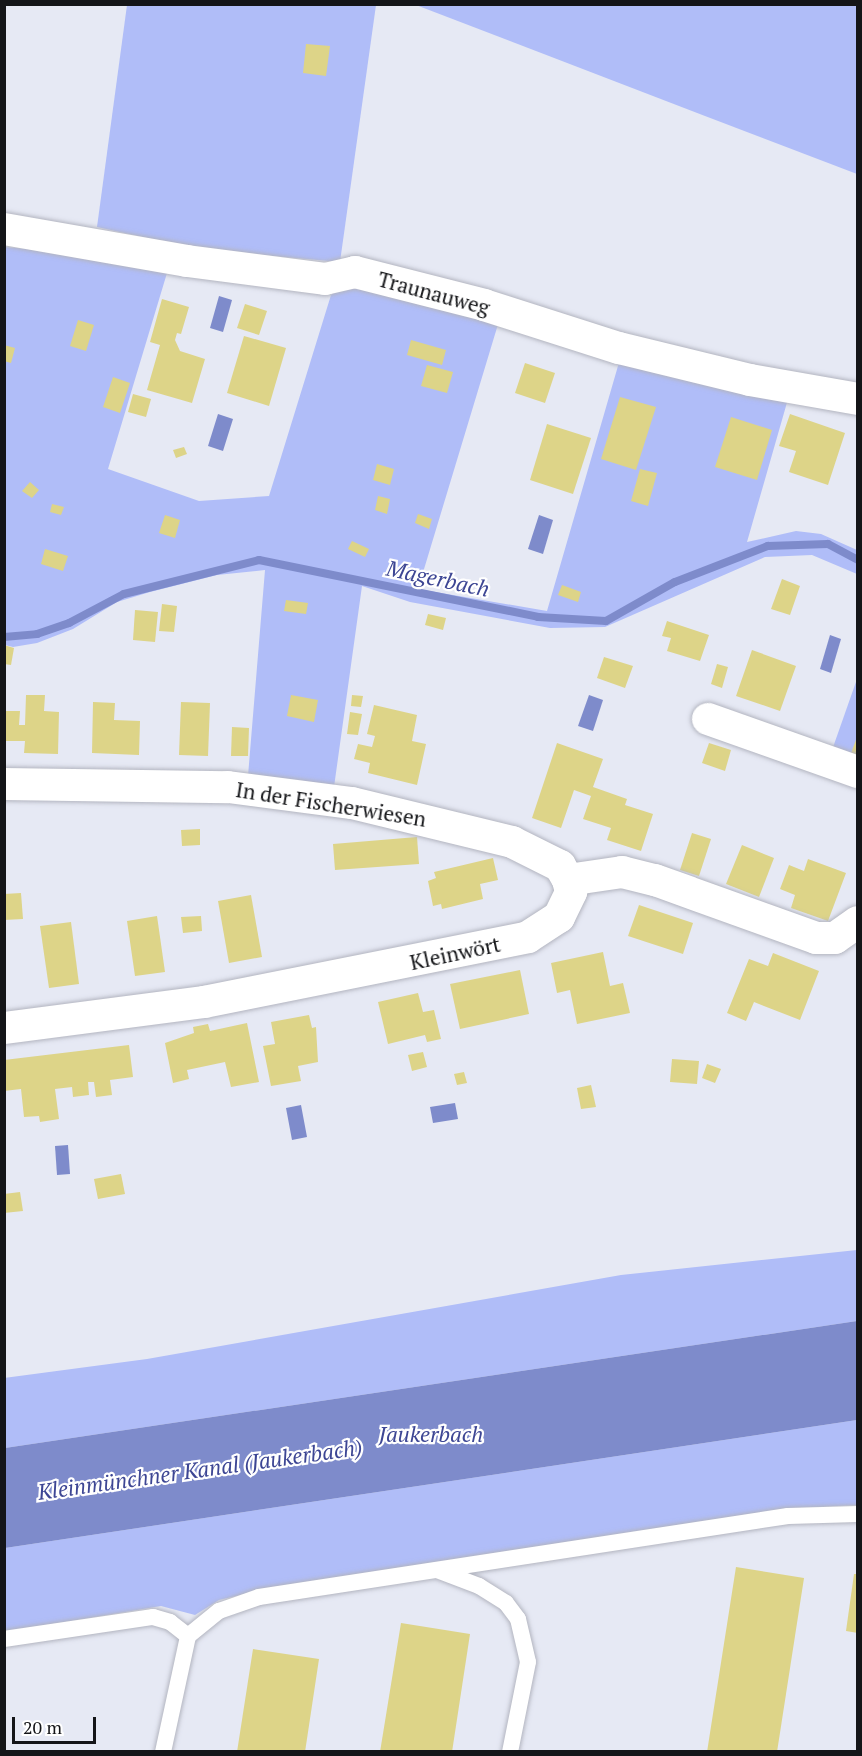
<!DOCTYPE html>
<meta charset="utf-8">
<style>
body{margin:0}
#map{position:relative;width:862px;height:1756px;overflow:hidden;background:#e6e9f4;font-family:"PT Serif",serif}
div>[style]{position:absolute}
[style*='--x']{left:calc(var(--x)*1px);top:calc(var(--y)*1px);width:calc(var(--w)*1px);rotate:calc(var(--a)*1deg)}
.green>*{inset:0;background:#b0bdf8}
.water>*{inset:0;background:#7e8bcb}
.stream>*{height:8px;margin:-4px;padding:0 4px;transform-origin:4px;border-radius:4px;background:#7e8bcb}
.building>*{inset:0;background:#ddd488}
.roads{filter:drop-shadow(0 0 2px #b3b5c0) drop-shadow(0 0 2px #b3b5c0)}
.lane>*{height:16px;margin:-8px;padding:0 8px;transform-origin:8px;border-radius:8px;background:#fff}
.street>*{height:32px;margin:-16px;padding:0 16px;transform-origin:16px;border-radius:16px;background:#fff}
span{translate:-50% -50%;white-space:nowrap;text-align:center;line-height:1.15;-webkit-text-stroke:4.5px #fff;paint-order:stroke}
.street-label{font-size:21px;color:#141518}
.water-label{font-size:22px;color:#3d4694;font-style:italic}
.frame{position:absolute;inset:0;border:6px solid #141518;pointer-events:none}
.scale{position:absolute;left:12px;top:1717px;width:84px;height:27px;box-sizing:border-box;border:3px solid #141518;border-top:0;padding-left:8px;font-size:18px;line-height:21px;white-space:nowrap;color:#141518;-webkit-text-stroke:4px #fff;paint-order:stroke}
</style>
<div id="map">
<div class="green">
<div style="clip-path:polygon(127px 5px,376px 5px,340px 262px,198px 249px,97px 227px)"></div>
<div style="clip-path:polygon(416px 5px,857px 5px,857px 174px,705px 116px)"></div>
<div style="clip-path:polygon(4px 247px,40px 250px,167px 273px,108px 469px,199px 501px,269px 496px,331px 295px,348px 282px,499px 321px,418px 589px,547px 611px,620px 359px,788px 399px,747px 542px,796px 531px,821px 534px,857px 550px,857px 574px,812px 555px,765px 557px,605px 627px,550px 628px,410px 602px,362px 586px,334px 787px,248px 776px,265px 570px,217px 575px,150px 592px,117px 602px,73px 629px,37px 643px,13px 647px,5px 645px)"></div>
<div style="clip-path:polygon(857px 679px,857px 762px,831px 753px)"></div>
<div style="clip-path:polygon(857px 1250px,857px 1321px,5px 1448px,4px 1378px,147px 1359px,621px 1275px)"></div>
<div style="clip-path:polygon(857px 1420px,857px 1505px,798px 1508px,253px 1592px,219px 1600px,195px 1615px,161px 1606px,5px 1632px,5px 1548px)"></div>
</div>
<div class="water">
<div style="clip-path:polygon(219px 296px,232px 300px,223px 332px,210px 328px)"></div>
<div style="clip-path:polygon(218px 414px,233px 419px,223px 451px,208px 446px)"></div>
<div style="clip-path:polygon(539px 515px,553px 520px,543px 554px,528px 549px)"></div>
<div style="clip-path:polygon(830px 635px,841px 639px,831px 673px,820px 669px)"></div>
<div style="clip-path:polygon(589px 695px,603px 700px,593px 731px,578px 726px)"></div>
<div style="clip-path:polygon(455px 1103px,458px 1119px,433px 1123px,430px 1107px)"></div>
<div style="clip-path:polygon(301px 1105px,307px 1137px,292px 1140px,286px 1108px)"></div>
<div style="clip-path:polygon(68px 1145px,70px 1174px,57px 1175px,55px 1146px)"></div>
<div style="clip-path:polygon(857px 1321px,857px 1420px,5px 1548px,5px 1448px)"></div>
</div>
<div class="stream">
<div style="--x:4;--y:637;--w:33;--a:-5"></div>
<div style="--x:37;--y:634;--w:34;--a:-19"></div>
<div style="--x:69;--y:623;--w:62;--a:-27.8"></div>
<div style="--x:124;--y:594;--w:139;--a:-14.1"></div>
<div style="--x:259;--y:560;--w:285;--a:11.5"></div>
<div style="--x:538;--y:617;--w:68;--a:3.4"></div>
<div style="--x:606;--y:621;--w:79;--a:-29.5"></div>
<div style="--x:675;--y:582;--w:100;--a:-21.2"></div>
<div style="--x:768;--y:546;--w:60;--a:-1.9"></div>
<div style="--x:828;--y:544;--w:34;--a:28"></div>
</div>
<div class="building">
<div style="clip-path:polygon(306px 44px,330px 46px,326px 76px,303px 73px)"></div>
<div style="clip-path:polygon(162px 299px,189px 307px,181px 334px,177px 333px,175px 340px,180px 351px,205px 359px,192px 403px,147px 390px,160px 345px,150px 342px)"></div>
<div style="clip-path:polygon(245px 304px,267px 311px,259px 335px,237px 328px)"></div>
<div style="clip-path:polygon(78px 320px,94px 325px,86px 351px,70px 346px)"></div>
<div style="clip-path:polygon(244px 336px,286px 348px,269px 406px,227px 393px)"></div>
<div style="clip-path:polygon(411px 340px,446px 350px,442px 365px,407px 355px)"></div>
<div style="clip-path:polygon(4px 345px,15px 348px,11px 363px,4px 361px)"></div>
<div style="clip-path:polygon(525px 363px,555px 373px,545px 403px,515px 393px)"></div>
<div style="clip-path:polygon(427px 365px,453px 372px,447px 393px,421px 386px)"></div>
<div style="clip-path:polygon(113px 377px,130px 383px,120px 413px,103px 407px)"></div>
<div style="clip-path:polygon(133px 394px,151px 399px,146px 417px,128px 412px)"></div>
<div style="clip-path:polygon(620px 397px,656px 407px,636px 470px,601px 459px)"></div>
<div style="clip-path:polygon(790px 414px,845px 433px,828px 485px,789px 472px,796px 451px,779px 446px)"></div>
<div style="clip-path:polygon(731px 417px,772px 430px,757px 480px,715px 467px)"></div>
<div style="clip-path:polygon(547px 424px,591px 438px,573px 494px,530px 480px)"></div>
<div style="clip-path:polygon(184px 447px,187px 454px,176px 458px,173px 450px)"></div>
<div style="clip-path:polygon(377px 464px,394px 469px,390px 485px,373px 480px)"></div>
<div style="clip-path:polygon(640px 469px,657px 473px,648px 506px,631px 501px)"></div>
<div style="clip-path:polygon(30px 482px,39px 490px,32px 498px,22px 491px)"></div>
<div style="clip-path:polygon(378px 496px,390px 499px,387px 514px,375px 510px)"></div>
<div style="clip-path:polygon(52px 504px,64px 507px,61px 515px,50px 512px)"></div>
<div style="clip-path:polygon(418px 514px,432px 519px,429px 529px,415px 523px)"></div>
<div style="clip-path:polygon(165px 515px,180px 520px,175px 538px,159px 533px)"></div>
<div style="clip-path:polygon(352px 541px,369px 549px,365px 557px,348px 549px)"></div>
<div style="clip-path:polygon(45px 549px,68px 556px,63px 571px,41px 564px)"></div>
<div style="clip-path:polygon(782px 579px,800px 586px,790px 615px,771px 609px)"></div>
<div style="clip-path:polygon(562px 585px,581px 592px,578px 602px,558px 595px)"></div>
<div style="clip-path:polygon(286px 600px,308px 603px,306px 614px,284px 611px)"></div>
<div style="clip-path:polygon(162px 604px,177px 606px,174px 632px,159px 631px)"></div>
<div style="clip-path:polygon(135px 610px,158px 612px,155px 642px,133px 640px)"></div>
<div style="clip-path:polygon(428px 614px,446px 618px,443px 630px,425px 625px)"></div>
<div style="clip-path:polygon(667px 621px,709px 635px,700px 661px,667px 651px,671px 638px,662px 636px)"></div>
<div style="clip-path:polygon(4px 645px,14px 648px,11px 665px,4px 664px)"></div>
<div style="clip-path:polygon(752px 650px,796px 666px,780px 711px,736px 696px)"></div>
<div style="clip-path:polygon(604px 657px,633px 666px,625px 688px,597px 678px)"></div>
<div style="clip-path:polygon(717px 664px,728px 667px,722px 688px,711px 684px)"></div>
<div style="clip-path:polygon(26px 695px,45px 695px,44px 711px,59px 712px,58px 754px,24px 753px,25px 741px,4px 741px,4px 711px,20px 711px,19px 725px,25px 725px)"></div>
<div style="clip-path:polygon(291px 695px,318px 700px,314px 722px,287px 716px)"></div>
<div style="clip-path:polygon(352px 695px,363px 696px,361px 707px,351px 706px)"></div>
<div style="clip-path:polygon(93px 702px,115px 703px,114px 720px,140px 721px,139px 755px,92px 753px)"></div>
<div style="clip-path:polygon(181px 702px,210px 703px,208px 756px,179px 755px)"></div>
<div style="clip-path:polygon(374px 705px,417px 715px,412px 741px,426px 744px,417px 785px,368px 773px,370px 763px,354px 759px,358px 744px,372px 747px,375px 736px,367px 734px)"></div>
<div style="clip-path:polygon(350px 712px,362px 714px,358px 735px,347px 734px)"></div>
<div style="clip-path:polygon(232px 727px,249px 728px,248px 756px,231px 756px)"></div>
<div style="clip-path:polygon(857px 737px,858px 737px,858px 758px,850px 756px)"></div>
<div style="clip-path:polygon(557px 743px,603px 759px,593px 787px,627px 799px,625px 805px,653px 814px,641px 851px,607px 840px,611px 828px,583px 819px,591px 796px,574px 790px,561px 828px,532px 818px)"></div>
<div style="clip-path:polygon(709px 743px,731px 750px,725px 771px,702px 763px)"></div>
<div style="clip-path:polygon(200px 829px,200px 845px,182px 846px,181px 830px)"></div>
<div style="clip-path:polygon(692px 833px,711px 839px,699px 876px,680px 870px)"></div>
<div style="clip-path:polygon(417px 837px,419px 864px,335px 870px,333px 844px)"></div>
<div style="clip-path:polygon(742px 845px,774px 858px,759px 897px,726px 884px)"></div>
<div style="clip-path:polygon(493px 858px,498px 880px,480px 884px,483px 899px,442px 909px,441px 904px,433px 906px,428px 881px,436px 878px,434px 872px)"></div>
<div style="clip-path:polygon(808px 859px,846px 873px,828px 921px,791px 908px,795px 895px,780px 889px,789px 865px,804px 871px)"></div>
<div style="clip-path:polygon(21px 893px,23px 919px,4px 920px,4px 894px)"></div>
<div style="clip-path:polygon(251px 895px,262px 957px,229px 963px,218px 901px)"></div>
<div style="clip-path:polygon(639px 905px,693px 923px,683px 954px,628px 936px)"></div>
<div style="clip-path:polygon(157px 916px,165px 972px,135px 976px,127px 921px)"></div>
<div style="clip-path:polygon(201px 916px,202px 931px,183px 933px,181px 917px)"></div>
<div style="clip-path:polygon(71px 922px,79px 984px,49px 988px,40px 926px)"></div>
<div style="clip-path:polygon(603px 952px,610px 986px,623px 983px,630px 1013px,577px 1024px,570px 990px,557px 993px,551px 963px)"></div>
<div style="clip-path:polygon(773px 953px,819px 971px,800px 1020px,754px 1002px,746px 1021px,727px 1013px,749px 959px,768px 966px)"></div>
<div style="clip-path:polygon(520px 970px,529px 1014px,460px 1029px,450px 984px)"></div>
<div style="clip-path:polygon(418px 993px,423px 1012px,434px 1010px,441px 1039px,427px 1042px,425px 1035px,388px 1044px,378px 1002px)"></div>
<div style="clip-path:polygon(309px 1015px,312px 1028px,316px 1027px,318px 1062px,298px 1066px,301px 1081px,271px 1086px,263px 1046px,275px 1044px,271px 1022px)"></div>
<div style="clip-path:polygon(247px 1023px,259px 1082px,231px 1087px,225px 1062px,187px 1070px,189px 1079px,173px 1083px,165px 1043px,194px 1033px,193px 1027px,208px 1024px,210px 1031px)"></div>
<div style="clip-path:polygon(129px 1045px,133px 1077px,110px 1080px,112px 1095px,96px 1097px,94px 1082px,88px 1082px,89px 1095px,73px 1097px,72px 1087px,55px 1089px,59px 1119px,40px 1122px,39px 1116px,24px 1117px,21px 1089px,4px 1091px,4px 1060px)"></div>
<div style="clip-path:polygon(423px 1052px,427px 1067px,412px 1071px,408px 1055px)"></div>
<div style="clip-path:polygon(672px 1059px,699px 1061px,697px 1084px,670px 1082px)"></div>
<div style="clip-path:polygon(707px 1064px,721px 1069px,715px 1083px,702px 1078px)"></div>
<div style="clip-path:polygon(464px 1072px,467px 1083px,457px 1085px,454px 1074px)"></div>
<div style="clip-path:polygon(591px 1085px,596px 1107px,581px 1109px,577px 1088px)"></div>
<div style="clip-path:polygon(121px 1174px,125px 1194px,98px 1199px,94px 1179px)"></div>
<div style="clip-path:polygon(20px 1192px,23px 1211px,4px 1213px,4px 1194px)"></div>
<div style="clip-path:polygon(736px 1567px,804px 1578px,777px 1752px,707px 1752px)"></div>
<div style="clip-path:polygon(854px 1574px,858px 1574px,858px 1633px,846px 1631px)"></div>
<div style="clip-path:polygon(401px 1623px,470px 1634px,452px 1752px,380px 1752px)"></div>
<div style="clip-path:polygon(253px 1649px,319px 1659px,305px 1752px,237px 1752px)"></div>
</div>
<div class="roads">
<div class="lane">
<div style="--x:437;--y:1570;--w:45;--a:20.9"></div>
<div style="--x:479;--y:1586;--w:32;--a:32"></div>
<div style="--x:506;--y:1603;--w:20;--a:53"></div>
<div style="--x:518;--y:1619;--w:44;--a:76.9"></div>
<div style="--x:528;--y:1662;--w:92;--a:101.3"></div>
<div style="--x:4;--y:1639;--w:151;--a:-8.4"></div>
<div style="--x:153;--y:1617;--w:18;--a:16"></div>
<div style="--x:170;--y:1622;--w:23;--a:38"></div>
<div style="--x:188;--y:1636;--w:40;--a:-39"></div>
<div style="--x:219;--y:1611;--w:42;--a:-19.3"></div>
<div style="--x:259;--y:1597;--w:535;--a:-8.71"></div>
<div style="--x:788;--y:1516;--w:70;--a:-1.6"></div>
<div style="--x:163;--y:1752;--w:119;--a:-77.8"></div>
</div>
<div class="street">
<div style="--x:4;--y:229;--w:186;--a:9.9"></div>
<div style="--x:187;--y:261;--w:139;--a:7.4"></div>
<div style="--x:325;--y:279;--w:31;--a:-13"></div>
<div style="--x:355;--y:272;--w:133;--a:14.3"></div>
<div style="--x:484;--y:305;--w:142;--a:17.7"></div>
<div style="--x:619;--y:348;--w:135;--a:13.7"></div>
<div style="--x:750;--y:380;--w:110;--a:10"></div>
<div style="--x:708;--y:719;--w:159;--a:19.5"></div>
<div style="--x:4;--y:784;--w:224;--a:0.8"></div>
<div style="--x:228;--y:787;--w:125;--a:7.4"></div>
<div style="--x:352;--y:803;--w:165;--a:13.7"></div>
<div style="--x:512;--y:842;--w:54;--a:26.6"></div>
<div style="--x:560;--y:866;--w:16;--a:60"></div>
<div style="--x:4;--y:1028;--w:202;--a:-7.4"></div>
<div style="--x:204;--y:1002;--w:330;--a:-11.3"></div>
<div style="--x:528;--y:937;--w:37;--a:-33"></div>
<div style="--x:559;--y:917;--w:28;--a:-64"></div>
<div style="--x:571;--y:892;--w:12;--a:-104"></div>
<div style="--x:568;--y:880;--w:55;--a:-8.4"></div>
<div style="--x:622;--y:872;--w:34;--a:14"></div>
<div style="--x:655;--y:880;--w:171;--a:19.8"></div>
<div style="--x:816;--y:938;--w:19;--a:0"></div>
<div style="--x:835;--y:938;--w:28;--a:-35"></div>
</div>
</div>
<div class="street-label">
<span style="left:434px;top:293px;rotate:15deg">Traunauweg</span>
<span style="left:331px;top:804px;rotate:9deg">In der Fischerwiesen</span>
<span style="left:455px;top:953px;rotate:-12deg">Kleinwört</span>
</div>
<div class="water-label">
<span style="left:438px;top:578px;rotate:12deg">Magerbach</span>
<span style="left:431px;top:1434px">Jaukerbach</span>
<span style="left:200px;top:1469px;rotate:-8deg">Kleinmünchner Kanal (Jaukerbach)</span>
</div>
<div class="frame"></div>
<div class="scale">20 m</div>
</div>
